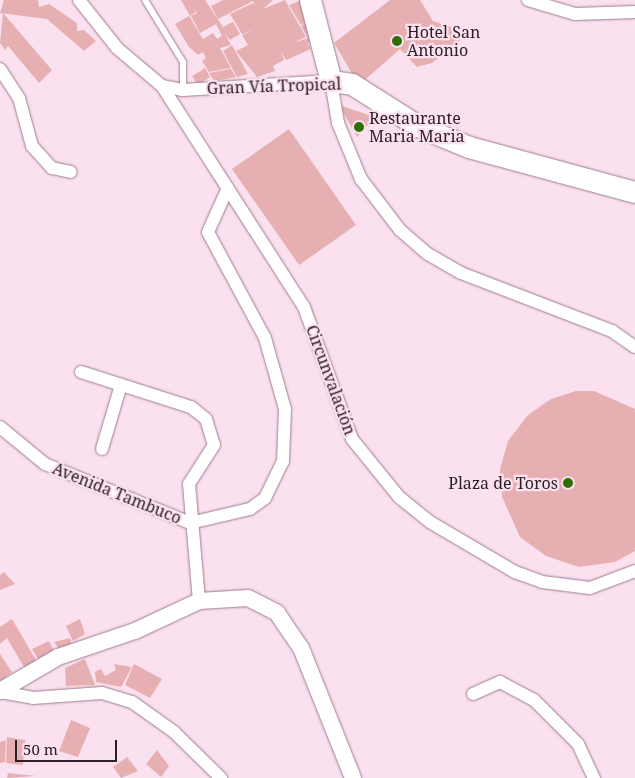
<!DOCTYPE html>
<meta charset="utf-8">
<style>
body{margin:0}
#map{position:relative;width:635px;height:778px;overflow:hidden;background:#fbe0ef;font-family:"Noto Serif",serif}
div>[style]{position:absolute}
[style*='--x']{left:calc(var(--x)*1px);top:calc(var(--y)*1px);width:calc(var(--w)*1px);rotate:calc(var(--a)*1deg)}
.building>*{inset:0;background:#e6b0b3}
.roads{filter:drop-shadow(0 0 1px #9c7d8e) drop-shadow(0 0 1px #9c7d8e)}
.service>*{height:6px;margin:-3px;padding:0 3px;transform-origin:3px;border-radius:3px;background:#fff}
.minor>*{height:12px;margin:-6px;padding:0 6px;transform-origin:6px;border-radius:6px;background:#fff}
.tertiary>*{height:16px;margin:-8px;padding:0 8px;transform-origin:8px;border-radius:8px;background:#fff}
.primary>*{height:21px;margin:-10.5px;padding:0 10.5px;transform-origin:10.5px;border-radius:10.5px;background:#fff}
.dots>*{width:14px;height:14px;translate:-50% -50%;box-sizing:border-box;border:2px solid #fbe0ef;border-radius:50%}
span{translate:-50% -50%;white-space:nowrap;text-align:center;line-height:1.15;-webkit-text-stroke:4.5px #fbe0ef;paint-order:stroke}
.poi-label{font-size:16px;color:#2c2027}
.left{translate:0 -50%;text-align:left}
.right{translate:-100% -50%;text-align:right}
.street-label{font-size:16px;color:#2c2027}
.scale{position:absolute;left:15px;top:740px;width:102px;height:22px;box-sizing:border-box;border:2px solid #2c2027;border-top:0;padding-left:6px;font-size:15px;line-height:18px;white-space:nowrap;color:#2c2027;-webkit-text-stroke:4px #fbe0ef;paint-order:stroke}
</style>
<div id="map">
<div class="building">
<div style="clip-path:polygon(38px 0,39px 7px,49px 4px,77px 23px,77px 31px,84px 30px,96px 41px,84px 51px,47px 19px,0 13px,4px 0)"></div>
<div style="clip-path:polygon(181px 0,205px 0,223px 27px,233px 22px,240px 34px,230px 40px,225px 34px,231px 45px,220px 48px,231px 68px,209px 72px,202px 61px,206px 58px,203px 52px,198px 55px,189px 47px,175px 24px,189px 16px,203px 39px,213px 33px,217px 39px,222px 36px,216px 24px,200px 33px,191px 16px,197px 13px,193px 6px,196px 12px,190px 16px)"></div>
<div style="clip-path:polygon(223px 0,273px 0,263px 9px,285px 0,306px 37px,293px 43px,308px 38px,301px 26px,307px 22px,315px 40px,308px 43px,311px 49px,286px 60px,281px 52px,284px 60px,273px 66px,275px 71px,257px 77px,236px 51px,248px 45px,242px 35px,253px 30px,242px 34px,230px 14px,253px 3px,255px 7px,253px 1px,218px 19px,211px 6px)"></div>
<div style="clip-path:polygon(390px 0,420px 0,433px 21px,457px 29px,460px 40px,432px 63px,417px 67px,400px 49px,359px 85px,334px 43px)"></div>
<div style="clip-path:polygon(300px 1px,307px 21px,301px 25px,289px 5px)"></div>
<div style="clip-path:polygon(3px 13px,52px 70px,39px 83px,8px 46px,5px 50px,0 43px)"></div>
<div style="clip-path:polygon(232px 45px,248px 74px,237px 77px,223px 51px)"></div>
<div style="clip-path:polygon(205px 68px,210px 77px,198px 85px,192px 76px)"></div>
<div style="clip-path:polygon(231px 69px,236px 77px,214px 81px,209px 73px)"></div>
<div style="clip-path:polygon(339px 105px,375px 117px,357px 137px)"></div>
<div style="clip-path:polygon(289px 129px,356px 225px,299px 265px,232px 169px)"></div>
<div style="clip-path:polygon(576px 391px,594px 391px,635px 409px,635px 551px,615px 562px,579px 567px,546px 556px,520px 537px,502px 497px,500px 469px,508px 441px,528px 415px,551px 399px)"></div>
<div style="clip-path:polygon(4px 572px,15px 584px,0 590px,0 575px)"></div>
<div style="clip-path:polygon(12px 619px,37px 662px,25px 669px,7px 638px,0 644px,0 627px)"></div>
<div style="clip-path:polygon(80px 619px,85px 634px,73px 641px,66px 626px)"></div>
<div style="clip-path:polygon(70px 638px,72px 645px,59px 649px,54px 642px)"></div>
<div style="clip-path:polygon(49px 641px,56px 655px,40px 662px,32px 649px)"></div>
<div style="clip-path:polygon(0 654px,12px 672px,1px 681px,0 679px)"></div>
<div style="clip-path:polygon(85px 659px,95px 685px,66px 686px,65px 668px)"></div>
<div style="clip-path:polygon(114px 664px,132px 667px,121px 687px,96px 682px,95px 672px,101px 669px,105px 676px,116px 670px)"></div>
<div style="clip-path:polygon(134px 664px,162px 679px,150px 698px,125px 685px)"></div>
<div style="clip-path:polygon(71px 720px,90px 728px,78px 757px,59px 751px)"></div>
<div style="clip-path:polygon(7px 737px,25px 740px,23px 765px,6px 763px)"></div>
<div style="clip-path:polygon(6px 740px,5px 762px,0 763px,0 742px)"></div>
<div style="clip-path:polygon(157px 750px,169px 766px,161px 777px,146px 764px)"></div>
<div style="clip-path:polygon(127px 757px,138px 771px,121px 778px,113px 767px)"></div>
<div style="clip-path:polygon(8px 773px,36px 776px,7px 778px)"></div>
</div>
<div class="roads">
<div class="service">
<div style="--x:145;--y:0;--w:73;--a:58.5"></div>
<div style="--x:183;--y:62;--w:28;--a:90"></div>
</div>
<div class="minor">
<div style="--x:79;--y:0;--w:61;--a:51.6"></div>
<div style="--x:117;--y:48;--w:59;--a:40.2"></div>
<div style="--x:162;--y:86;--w:21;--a:11"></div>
<div style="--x:183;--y:90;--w:148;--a:-3.5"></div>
<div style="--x:331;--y:81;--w:43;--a:80.5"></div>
<div style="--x:338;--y:123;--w:61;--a:67.7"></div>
<div style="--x:361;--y:179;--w:64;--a:52.6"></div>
<div style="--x:400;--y:230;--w:37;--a:41"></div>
<div style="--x:428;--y:254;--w:38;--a:30"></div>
<div style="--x:461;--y:273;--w:162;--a:21"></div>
<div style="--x:612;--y:331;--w:28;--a:35"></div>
<div style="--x:528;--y:0;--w:49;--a:16.6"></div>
<div style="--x:575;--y:14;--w:60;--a:-1.9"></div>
<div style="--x:0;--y:69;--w:35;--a:57"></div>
<div style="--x:19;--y:98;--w:50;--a:74.8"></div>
<div style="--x:32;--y:146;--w:30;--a:48"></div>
<div style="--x:52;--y:168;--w:19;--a:12"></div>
<div style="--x:162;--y:86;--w:263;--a:57.3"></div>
<div style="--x:304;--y:307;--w:140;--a:70"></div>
<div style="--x:352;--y:439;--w:75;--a:51"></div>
<div style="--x:399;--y:497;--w:40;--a:39"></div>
<div style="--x:430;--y:522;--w:99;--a:30.5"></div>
<div style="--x:515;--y:572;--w:29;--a:20"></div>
<div style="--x:542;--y:582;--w:48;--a:7.1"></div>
<div style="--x:590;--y:588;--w:48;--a:-20.7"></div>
<div style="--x:81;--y:372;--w:115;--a:17.7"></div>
<div style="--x:191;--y:407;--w:19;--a:39"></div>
<div style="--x:206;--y:419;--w:27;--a:73"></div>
<div style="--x:214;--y:445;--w:46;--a:122.7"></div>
<div style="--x:189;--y:484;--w:117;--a:85.1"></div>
<div style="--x:0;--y:427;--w:58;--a:39.4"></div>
<div style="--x:45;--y:464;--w:157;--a:22.1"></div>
<div style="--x:102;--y:449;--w:67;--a:-73.5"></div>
<div style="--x:190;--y:523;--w:62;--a:-13.1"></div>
<div style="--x:250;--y:509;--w:19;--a:-36"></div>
<div style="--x:265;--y:498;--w:41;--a:-64.1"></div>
<div style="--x:283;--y:461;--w:52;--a:-87.8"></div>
<div style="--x:285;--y:409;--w:74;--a:-105.7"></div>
<div style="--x:265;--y:338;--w:120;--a:-118.3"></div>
<div style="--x:208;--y:232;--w:48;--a:-65.6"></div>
<div style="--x:0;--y:692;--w:34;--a:10"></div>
<div style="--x:33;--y:698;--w:69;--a:-4.1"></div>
<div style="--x:102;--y:693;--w:31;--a:17"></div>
<div style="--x:132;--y:702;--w:52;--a:35.5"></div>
<div style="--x:174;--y:732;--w:66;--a:44.4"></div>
<div style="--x:473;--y:694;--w:30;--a:-24"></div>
<div style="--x:500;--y:682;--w:38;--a:28"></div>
<div style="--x:534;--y:700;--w:62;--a:45"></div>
<div style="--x:578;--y:744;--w:38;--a:65"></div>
</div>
<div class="tertiary">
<div style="--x:0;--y:691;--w:67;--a:-30.4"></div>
<div style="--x:58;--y:657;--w:81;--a:-18.7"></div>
<div style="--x:135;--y:631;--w:71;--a:-25.1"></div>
<div style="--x:199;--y:601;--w:49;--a:-3.5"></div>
<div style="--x:248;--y:598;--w:33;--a:27"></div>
<div style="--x:277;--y:613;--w:42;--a:55.6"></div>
<div style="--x:301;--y:648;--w:140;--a:68.2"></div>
</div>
<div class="primary">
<div style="--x:310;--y:0;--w:84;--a:75.5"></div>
<div style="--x:331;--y:81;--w:21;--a:8"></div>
<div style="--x:352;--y:84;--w:78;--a:32.5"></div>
<div style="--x:418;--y:126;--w:55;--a:22.4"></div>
<div style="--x:469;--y:147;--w:172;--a:15.2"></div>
</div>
</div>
<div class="dots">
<div style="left:397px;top:41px;background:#2e6e04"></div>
<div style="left:359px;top:127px;background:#2e6e04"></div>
<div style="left:568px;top:483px;background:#2e6e04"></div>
</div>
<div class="poi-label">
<span class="left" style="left:407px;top:41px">Hotel San<br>Antonio</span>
<span class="left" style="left:369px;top:127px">Restaurante<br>Maria Maria</span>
<span class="right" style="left:558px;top:483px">Plaza de Toros</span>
</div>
<div class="street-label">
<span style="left:274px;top:86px;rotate:-2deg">Gran Vía Tropical</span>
<span style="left:331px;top:380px;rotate:70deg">Circunvalación</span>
<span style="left:117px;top:493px;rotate:22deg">Avenida Tambuco</span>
</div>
<div class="scale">50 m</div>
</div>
